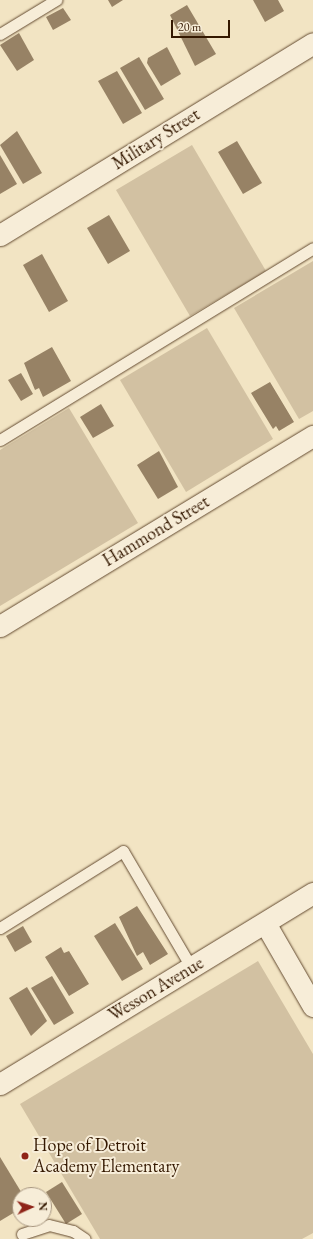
<!DOCTYPE html>
<style>
body{margin:0}
#map{position:relative;width:313px;height:1239px;overflow:hidden;background:#f2e4c3;font-family:"EB Garamond",serif}
div>[style]{position:absolute}
[style*='--x']{left:calc(var(--x)*1px);top:calc(var(--y)*1px);width:calc(var(--w)*1px);rotate:calc(var(--a)*1deg)}
.green>*{inset:0;background:#d2c1a2}
.building>*{inset:0;background:#978265}
.roads{filter:drop-shadow(0 0 1px #644b31) drop-shadow(0 0 1px #644b31)}
.lane>*{height:11px;margin:-5.5px;padding:0 5.5px;transform-origin:5.5px;border-radius:5.5px;background:#f7edd8}
.street>*{height:21px;margin:-10.5px;padding:0 10.5px;transform-origin:10.5px;border-radius:10.5px;background:#f7edd8}
.dots>*{width:11px;height:11px;translate:-50% -50%;box-sizing:border-box;border:2px solid #f7edd8;border-radius:50%}
span{translate:-50% -50%;white-space:nowrap;text-align:center;line-height:1.15;-webkit-text-stroke:4px #f7edd8;paint-order:stroke}
.street-label{font-size:18px;color:#341800}
.poi-label{font-size:18px;color:#341800}
.left{translate:0 -50%;text-align:left}
.north{position:absolute;left:12px;top:1187px;width:40px;height:40px;box-sizing:border-box;background:#f7edd8;border:1px solid #a99882;border-radius:50%;rotate:87deg;font-size:11px;font-weight:700;line-height:16px;text-align:center;color:#341800}
.north::after{content:'';display:block;margin:auto;width:14px;height:18px;background:#8f2418;clip-path:polygon(50% 0,100% 100%,50% 72%,0 100%)}
.scale{position:absolute;left:171px;top:20px;width:59px;height:18px;box-sizing:border-box;border:2px solid #341800;border-top:0;padding-left:5px;font-size:12px;line-height:14px;white-space:nowrap;color:#341800;-webkit-text-stroke:3px #f7edd8;paint-order:stroke}
</style>
<div id="map">
<div class="green">
<div style="clip-path:polygon(192px 145px,266px 271px,190px 316px,116px 190px)"></div>
<div style="clip-path:polygon(313px 261px,313px 411px,299px 419px,234px 308px)"></div>
<div style="clip-path:polygon(207px 328px,273px 439px,186px 492px,120px 380px)"></div>
<div style="clip-path:polygon(69px 408px,138px 523px,0 606px,0 450px)"></div>
<div style="clip-path:polygon(258px 961px,313px 1054px,313px 1233px,302px 1239px,100px 1239px,20px 1104px)"></div>
</div>
<div class="building">
<div style="clip-path:polygon(108px 0,123px 0,112px 7px)"></div>
<div style="clip-path:polygon(253px 0,278px 0,284px 11px,265px 22px)"></div>
<div style="clip-path:polygon(187px 5px,216px 54px,195px 66px,170px 15px)"></div>
<div style="clip-path:polygon(63px 8px,71px 20px,53px 30px,46px 17px)"></div>
<div style="clip-path:polygon(19px 33px,34px 60px,17px 71px,0 45px)"></div>
<div style="clip-path:polygon(167px 47px,181px 74px,161px 86px,147px 63px,148px 58px)"></div>
<div style="clip-path:polygon(139px 57px,164px 99px,145px 110px,120px 68px)"></div>
<div style="clip-path:polygon(117px 71px,142px 113px,123px 124px,98px 81px)"></div>
<div style="clip-path:polygon(17px 131px,42px 173px,23px 184px,0 145px)"></div>
<div style="clip-path:polygon(237px 141px,262px 183px,243px 194px,218px 152px)"></div>
<div style="clip-path:polygon(0 155px,17px 184px,0 194px)"></div>
<div style="clip-path:polygon(109px 215px,130px 251px,108px 264px,87px 228px)"></div>
<div style="clip-path:polygon(42px 254px,68px 301px,49px 312px,23px 265px)"></div>
<div style="clip-path:polygon(52px 347px,71px 381px,43px 397px,39px 388px,35px 390px,24px 363px)"></div>
<div style="clip-path:polygon(21px 373px,33px 394px,21px 401px,8px 380px)"></div>
<div style="clip-path:polygon(270px 382px,294px 422px,279px 431px,276px 426px,273px 429px,251px 393px)"></div>
<div style="clip-path:polygon(101px 404px,114px 426px,93px 438px,80px 417px)"></div>
<div style="clip-path:polygon(159px 451px,178px 487px,158px 499px,137px 465px)"></div>
<div style="clip-path:polygon(137px 906px,168px 954px,150px 965px,143px 952px,137px 956px,119px 917px)"></div>
<div style="clip-path:polygon(115px 923px,143px 969px,122px 981px,94px 936px)"></div>
<div style="clip-path:polygon(23px 926px,32px 942px,15px 952px,6px 936px)"></div>
<div style="clip-path:polygon(61px 947px,64px 953px,69px 951px,89px 984px,69px 996px,45px 957px)"></div>
<div style="clip-path:polygon(52px 976px,74px 1013px,54px 1025px,31px 988px)"></div>
<div style="clip-path:polygon(27px 987px,47px 1021px,31px 1036px,9px 998px)"></div>
<div style="clip-path:polygon(0 1157px,23px 1195px,20px 1209px,0 1221px)"></div>
<div style="clip-path:polygon(62px 1182px,82px 1214px,66px 1224px,46px 1192px)"></div>
</div>
<div class="roads">
<div class="lane">
<div style="--x:0;--y:34;--w:66;--a:-31.3"></div>
<div style="--x:0;--y:440;--w:367;--a:-31.5"></div>
<div style="--x:0;--y:928;--w:145;--a:-32"></div>
<div style="--x:123;--y:851;--w:134;--a:59.6"></div>
<div style="--x:22;--y:1234;--w:28;--a:-18"></div>
<div style="--x:49;--y:1225;--w:25;--a:14"></div>
<div style="--x:73;--y:1231;--w:14;--a:34"></div>
</div>
<div class="street">
<div style="--x:0;--y:235;--w:367;--a:-31.5"></div>
<div style="--x:0;--y:626;--w:366;--a:-31.3"></div>
<div style="--x:265;--y:923;--w:96;--a:60"></div>
<div style="--x:0;--y:1084;--w:367;--a:-31.4"></div>
</div>
</div>
<div class="dots">
<div style="left:25px;top:1156px;background:#8f2418"></div>
</div>
<div class="street-label">
<span style="left:156px;top:139px;rotate:-32deg">Military Street</span>
<span style="left:156px;top:531px;rotate:-31deg">Hammond Street</span>
<span style="left:156px;top:989px;rotate:-31deg">Wesson Avenue</span>
</div>
<div class="poi-label">
<span class="left" style="left:33px;top:1156px">Hope of Detroit<br>Academy Elementary</span>
</div>
<div class="north">N</div>
<div class="scale">20 m</div>
</div>
